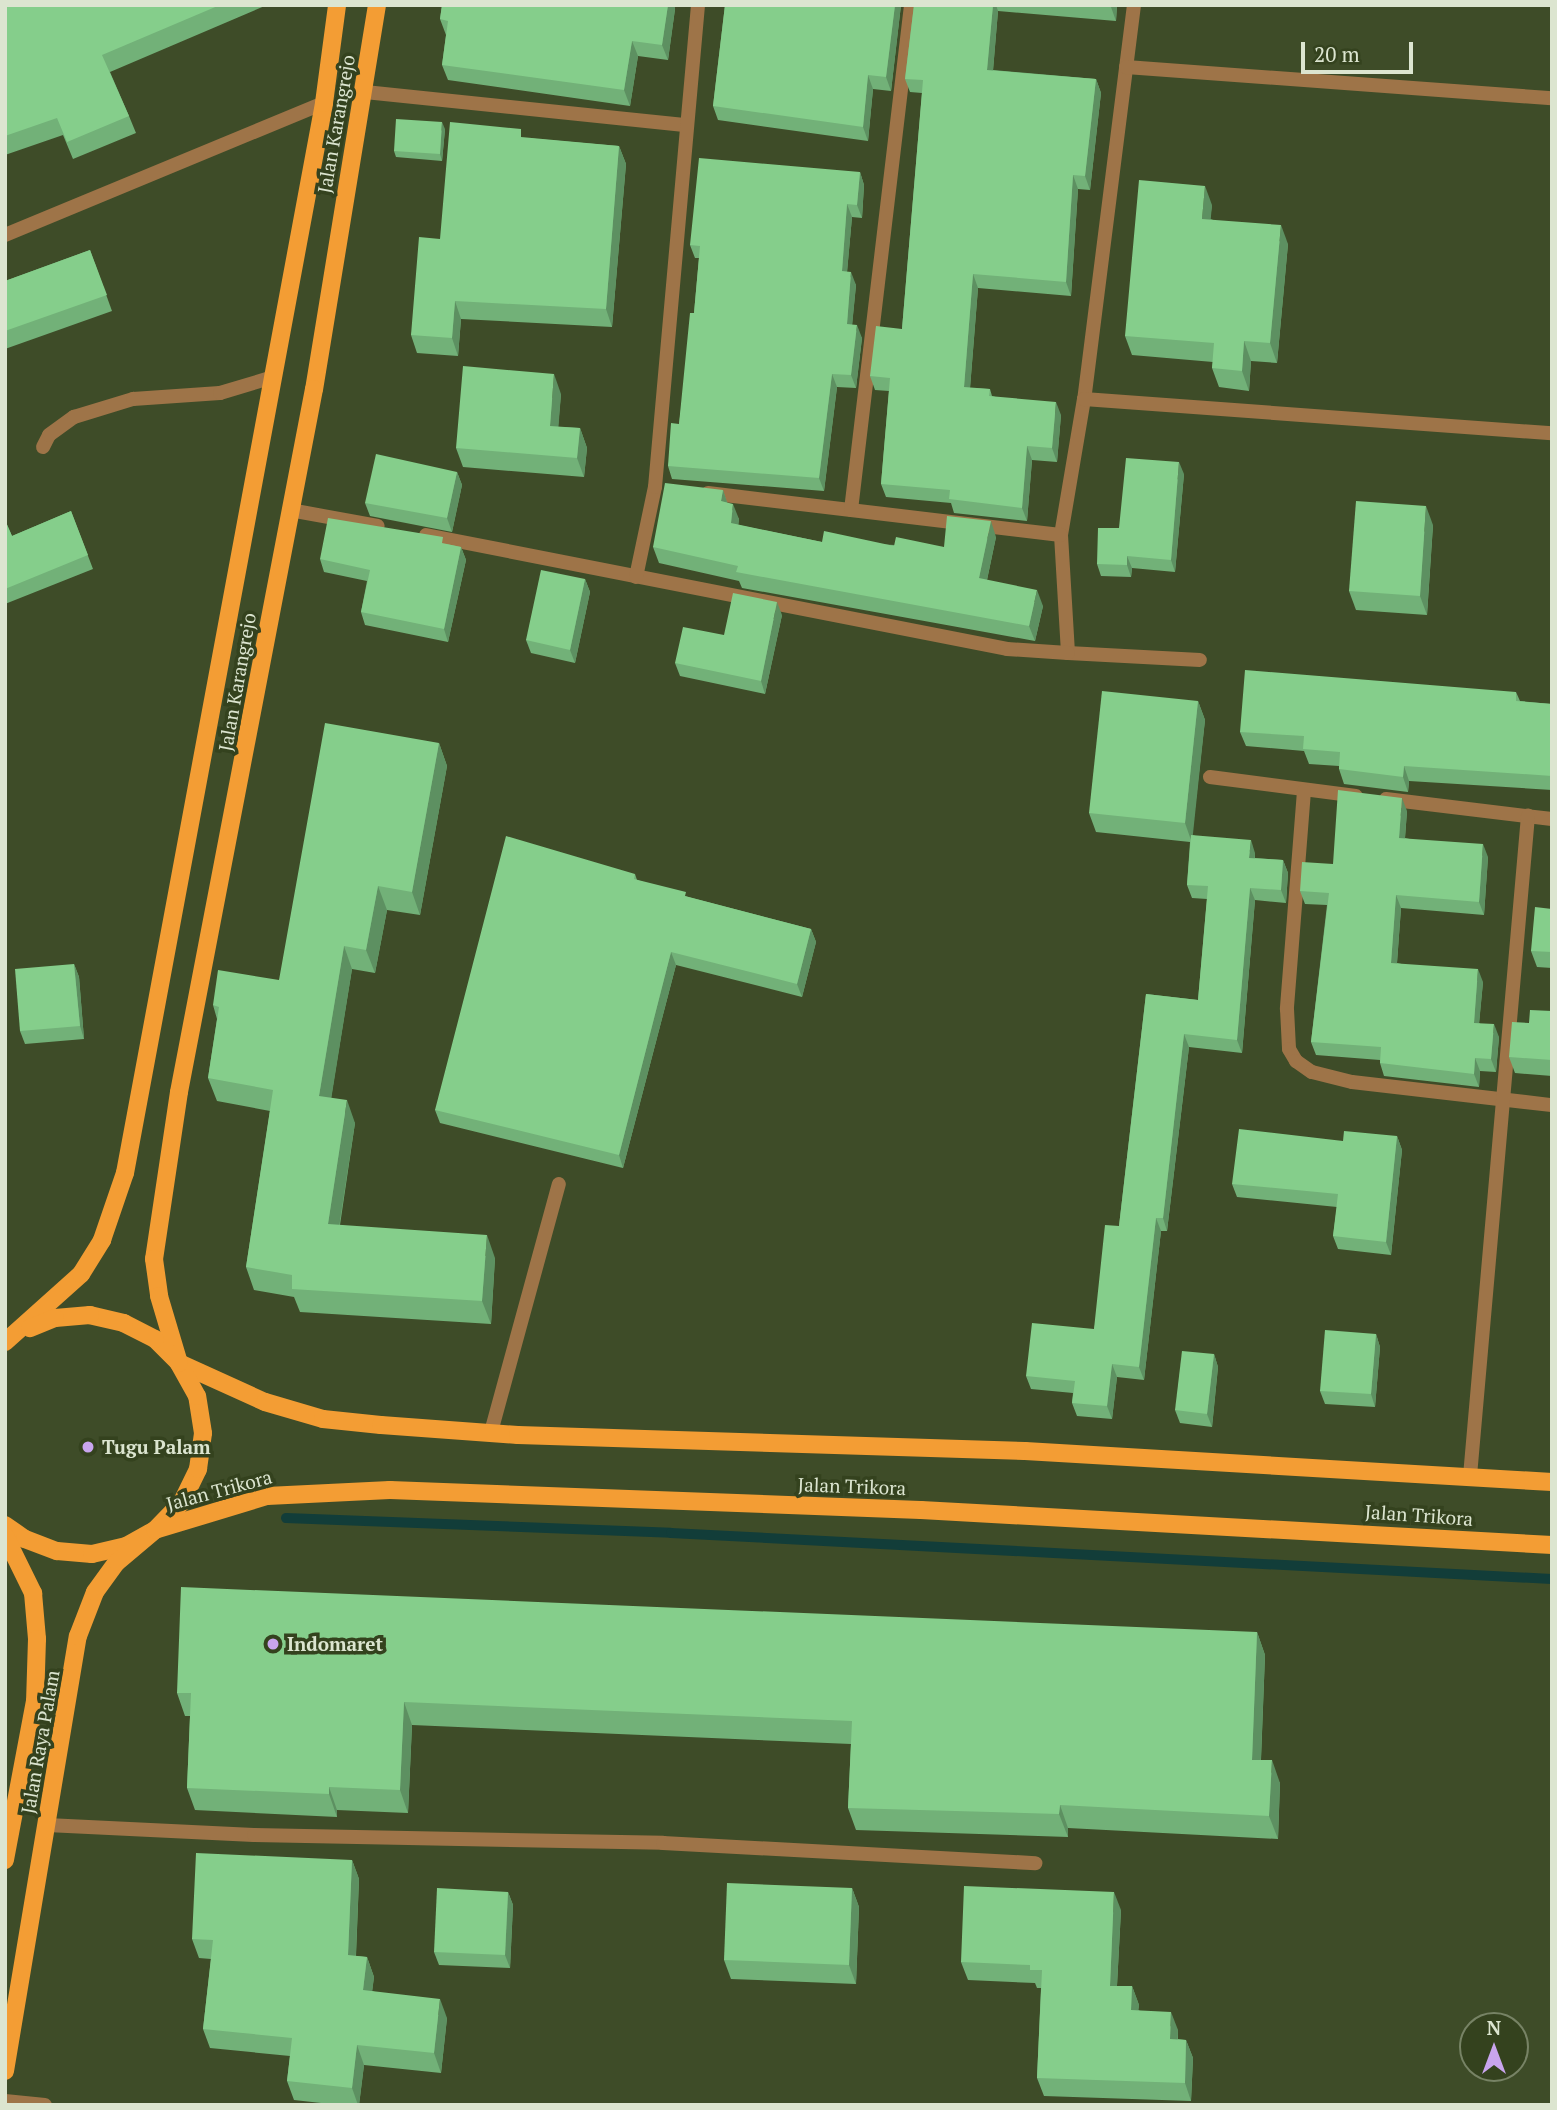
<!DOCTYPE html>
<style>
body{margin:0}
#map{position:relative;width:1557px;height:2110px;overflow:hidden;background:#3e4c28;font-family:"PT Serif",serif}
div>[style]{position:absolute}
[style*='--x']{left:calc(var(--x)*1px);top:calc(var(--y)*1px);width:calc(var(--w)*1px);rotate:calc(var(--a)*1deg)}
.stream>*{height:10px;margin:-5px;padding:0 5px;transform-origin:5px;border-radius:5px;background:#123d39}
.service>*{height:14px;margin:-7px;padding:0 7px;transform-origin:7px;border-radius:7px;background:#9e7448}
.minor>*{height:14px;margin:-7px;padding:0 7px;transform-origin:7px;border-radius:7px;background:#9e7448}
.primary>*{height:18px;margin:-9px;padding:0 9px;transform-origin:9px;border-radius:9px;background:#f39d34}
.wall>*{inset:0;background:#72b178}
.shaded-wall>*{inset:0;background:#5d9061}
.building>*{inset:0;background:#85ce8b}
.dots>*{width:19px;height:19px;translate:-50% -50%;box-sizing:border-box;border:4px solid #34421e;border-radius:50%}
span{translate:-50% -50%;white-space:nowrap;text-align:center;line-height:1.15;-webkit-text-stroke:7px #34421e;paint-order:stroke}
.street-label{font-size:19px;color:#dce5d0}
.poi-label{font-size:19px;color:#dce5d0;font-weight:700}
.left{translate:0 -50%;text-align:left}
.frame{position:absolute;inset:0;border:7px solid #dce5d0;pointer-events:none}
.north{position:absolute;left:1459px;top:2012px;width:70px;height:70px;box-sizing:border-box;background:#34421e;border:2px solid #778365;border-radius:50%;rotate:0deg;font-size:19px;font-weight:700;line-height:28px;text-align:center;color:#dce5d0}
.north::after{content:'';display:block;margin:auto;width:24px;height:32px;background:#c9a5ee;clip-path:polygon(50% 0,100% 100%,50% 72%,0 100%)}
.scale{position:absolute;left:1301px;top:42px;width:112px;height:32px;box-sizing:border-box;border:4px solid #dce5d0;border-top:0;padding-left:9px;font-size:21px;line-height:24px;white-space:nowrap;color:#dce5d0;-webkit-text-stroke:5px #34421e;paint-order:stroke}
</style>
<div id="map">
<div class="stream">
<div style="--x:286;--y:1518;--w:385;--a:2.2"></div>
<div style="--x:671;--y:1533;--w:882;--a:2.99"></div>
</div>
<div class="service">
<div style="--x:5;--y:235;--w:345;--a:-22.5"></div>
<div style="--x:43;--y:447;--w:13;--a:-63"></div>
<div style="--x:49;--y:435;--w:31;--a:-36"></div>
<div style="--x:74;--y:417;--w:62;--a:-17"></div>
<div style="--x:133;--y:399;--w:87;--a:-3.9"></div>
<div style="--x:220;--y:393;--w:52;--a:-16.7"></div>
<div style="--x:47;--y:1825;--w:207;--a:2.8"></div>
<div style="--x:254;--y:1835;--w:409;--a:1.1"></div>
<div style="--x:663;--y:1843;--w:373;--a:3.1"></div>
<div style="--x:5;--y:2101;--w:40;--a:5.7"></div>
</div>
<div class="minor">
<div style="--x:1134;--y:5;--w:397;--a:97.2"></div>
<div style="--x:1084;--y:399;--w:138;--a:99.6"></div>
<div style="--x:1061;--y:535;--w:118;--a:86.6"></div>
<div style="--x:1068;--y:653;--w:132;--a:3"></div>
<div style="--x:1126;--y:67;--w:427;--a:4.2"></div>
<div style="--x:365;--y:92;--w:321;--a:5.9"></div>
<div style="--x:1084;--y:399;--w:469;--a:4.2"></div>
<div style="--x:708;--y:493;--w:355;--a:6.8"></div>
<div style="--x:290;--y:510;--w:89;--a:10.3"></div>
<div style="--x:851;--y:510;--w:509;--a:-83.22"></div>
<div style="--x:426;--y:535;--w:592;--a:11.1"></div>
<div style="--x:1007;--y:649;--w:61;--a:3.8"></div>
<div style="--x:636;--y:577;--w:92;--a:-78.1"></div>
<div style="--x:655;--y:487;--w:484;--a:-84.9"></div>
<div style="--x:1210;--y:777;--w:147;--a:7.4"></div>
<div style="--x:1304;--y:791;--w:219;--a:94.5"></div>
<div style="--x:1287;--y:1009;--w:40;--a:87.1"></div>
<div style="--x:1289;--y:1049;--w:14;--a:60"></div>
<div style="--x:1296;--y:1061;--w:19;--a:35"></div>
<div style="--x:1312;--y:1072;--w:41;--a:14"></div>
<div style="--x:1352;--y:1082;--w:201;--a:6.6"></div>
<div style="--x:1386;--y:799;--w:167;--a:6.9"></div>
<div style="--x:491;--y:1432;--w:257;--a:-74.7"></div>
<div style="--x:1470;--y:1476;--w:663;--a:-84.98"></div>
</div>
<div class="primary">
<div style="--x:377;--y:5;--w:389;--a:99.3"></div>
<div style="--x:314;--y:389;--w:716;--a:100.87"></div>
<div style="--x:179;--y:1092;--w:169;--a:98.5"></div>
<div style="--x:154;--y:1259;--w:37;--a:82"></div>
<div style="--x:159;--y:1296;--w:70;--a:73.4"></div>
<div style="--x:179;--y:1363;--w:94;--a:24.4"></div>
<div style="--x:265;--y:1402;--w:60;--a:16.3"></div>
<div style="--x:323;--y:1419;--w:58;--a:5.9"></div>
<div style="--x:381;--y:1425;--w:137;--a:4.2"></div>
<div style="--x:518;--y:1435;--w:507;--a:1.81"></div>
<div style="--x:1025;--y:1451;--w:528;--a:3.37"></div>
<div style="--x:5;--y:1342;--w:102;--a:-41.8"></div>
<div style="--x:81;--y:1274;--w:40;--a:-58"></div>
<div style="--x:102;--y:1240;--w:71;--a:-71.1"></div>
<div style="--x:125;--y:1173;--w:1088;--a:-79.46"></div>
<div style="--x:324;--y:103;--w:99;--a:-82.4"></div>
<div style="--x:5;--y:1525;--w:24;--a:35"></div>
<div style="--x:25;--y:1539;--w:34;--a:21"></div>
<div style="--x:57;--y:1551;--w:35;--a:5"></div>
<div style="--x:92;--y:1554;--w:35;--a:-13"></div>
<div style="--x:126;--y:1546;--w:33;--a:-29"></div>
<div style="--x:155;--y:1530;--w:39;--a:-46"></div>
<div style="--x:182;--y:1502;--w:37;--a:-64"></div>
<div style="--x:198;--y:1469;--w:36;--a:-82"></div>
<div style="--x:203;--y:1433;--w:37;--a:-99"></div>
<div style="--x:197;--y:1396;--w:38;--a:-119"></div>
<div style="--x:179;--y:1363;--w:34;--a:-135"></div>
<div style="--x:155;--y:1339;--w:35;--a:-153"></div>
<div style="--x:124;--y:1323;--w:35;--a:-167"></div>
<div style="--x:90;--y:1315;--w:35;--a:175"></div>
<div style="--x:55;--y:1318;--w:27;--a:158"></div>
<div style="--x:5;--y:1536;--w:64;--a:63.8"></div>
<div style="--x:33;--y:1593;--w:46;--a:85"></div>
<div style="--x:37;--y:1639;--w:62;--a:91.8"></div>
<div style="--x:35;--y:1701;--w:162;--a:100.7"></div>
<div style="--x:5;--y:2071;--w:441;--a:-80.5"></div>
<div style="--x:78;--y:1636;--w:47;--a:-68.9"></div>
<div style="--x:95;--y:1592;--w:37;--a:-54"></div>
<div style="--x:117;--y:1562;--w:50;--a:-40.1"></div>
<div style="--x:155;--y:1530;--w:117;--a:-16.9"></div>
<div style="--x:267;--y:1496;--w:123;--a:-2.8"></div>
<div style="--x:390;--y:1490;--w:531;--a:2.16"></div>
<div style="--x:921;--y:1510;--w:632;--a:3.17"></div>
</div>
<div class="wall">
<div style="clip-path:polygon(5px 5px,267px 5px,110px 72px,129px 116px,136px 133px,73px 159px,63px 135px,5px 155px)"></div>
<div style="clip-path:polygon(442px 5px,674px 5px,675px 9px,668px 60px,638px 56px,630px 106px,448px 80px,442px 65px,446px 35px,440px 19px)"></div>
<div style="clip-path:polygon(725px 5px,901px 5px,891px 91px,873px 89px,868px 141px,718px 120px,713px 106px)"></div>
<div style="clip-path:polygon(914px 5px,1117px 5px,1116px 21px,998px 11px,993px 70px,1096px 79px,1101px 93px,1090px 190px,1078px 189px,1071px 296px,978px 288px,970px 388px,990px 389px,992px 396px,1061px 415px,1057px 462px,1032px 460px,1027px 521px,954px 513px,951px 503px,886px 497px,881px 484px,889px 391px,875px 390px,870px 376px,902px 329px,922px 93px,910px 92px,905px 79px)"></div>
<div style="clip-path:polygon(445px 129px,442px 161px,396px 157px,394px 151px)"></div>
<div style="clip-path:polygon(525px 138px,619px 146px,626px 164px,612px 327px,461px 319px,458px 356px,417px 353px,411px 335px,440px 239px)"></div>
<div style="clip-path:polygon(860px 172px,864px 185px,862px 218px,852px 217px,847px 272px,856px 285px,852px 325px,862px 338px,856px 388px,837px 387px,824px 491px,672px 479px,668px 466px,679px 424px,694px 313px,699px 258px,695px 258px,690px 245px)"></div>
<div style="clip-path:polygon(1212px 205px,1210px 219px,1288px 244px,1277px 363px,1251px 361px,1249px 391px,1219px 387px,1212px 368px,1213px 362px,1132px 355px,1125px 336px)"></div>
<div style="clip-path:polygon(90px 250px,112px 311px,5px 349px,5px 281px)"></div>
<div style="clip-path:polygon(561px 394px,558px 427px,580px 428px,587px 448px,584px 477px,463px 467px,456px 448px)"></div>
<div style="clip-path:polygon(457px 472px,462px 485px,452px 532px,370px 516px,365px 503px)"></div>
<div style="clip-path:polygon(1184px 474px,1175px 572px,1132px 568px,1131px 577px,1101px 576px,1097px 564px,1119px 528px)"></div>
<div style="clip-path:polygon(723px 490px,727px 503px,739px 519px,738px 525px,822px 542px,944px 547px,996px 537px,987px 580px,1043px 606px,1035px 641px,742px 588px,739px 581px,659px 563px,653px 547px)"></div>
<div style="clip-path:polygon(71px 511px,93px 569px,5px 604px,5px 520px,12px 536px)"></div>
<div style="clip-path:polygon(1433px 525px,1427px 615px,1356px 610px,1349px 591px)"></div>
<div style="clip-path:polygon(446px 544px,461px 547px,466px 560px,448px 642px,365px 625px,361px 612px,367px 581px,324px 572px,320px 559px)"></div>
<div style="clip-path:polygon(585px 579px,590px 592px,575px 663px,531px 653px,526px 640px)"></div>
<div style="clip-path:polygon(782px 615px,765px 694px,680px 676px,675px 663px)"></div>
<div style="clip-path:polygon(1516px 692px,1520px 701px,1552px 704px,1552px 790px,1409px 781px,1408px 792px,1344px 784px,1339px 769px,1339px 766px,1309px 764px,1304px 751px,1246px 746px,1240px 732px)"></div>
<div style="clip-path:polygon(1198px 701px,1205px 720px,1192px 835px,1255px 853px,1255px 858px,1283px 860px,1288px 873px,1286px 903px,1255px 900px,1242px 1053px,1189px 1047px,1167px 1231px,1161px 1231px,1144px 1380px,1117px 1377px,1112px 1419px,1077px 1416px,1072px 1403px,1073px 1393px,1031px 1389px,1026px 1376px,1094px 1329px,1119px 1226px,1146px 994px,1198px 1000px,1207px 899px,1192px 898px,1187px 885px,1190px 842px,1096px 832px,1089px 813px)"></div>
<div style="clip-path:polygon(439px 743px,447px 766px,420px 915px,387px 910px,375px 973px,352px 969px,331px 1098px,355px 1123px,340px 1225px,495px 1258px,491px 1324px,300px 1312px,294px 1297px,254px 1290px,246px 1267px,270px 1111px,217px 1101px,208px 1078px,217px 1019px,213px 1005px,279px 980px)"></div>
<div style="clip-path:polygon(1407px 811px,1405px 838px,1488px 857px,1484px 915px,1401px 908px,1397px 963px,1483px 982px,1479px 1023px,1499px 1037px,1496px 1072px,1480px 1071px,1479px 1087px,1384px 1076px,1380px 1063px,1380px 1060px,1316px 1055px,1311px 1042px,1327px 905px,1305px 904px,1300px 891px,1333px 864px)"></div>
<div style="clip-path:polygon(635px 874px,637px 880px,688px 897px,811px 929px,816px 942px,802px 997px,676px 965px,623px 1168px,440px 1123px,435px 1110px)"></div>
<div style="clip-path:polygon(1552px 909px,1552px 968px,1537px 967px,1531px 951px)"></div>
<div style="clip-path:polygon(74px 964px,79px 977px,84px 1039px,25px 1044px,20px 1031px)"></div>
<div style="clip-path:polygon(1552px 1011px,1552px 1076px,1515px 1073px,1509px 1057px,1529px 1023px)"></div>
<div style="clip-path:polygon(1397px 1136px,1402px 1150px,1391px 1255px,1338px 1249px,1333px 1236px,1337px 1207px,1237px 1197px,1232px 1184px,1343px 1141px)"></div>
<div style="clip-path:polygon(1376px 1334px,1380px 1347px,1375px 1407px,1325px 1404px,1320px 1391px)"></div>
<div style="clip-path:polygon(1214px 1354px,1218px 1367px,1212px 1427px,1180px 1423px,1175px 1410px)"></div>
<div style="clip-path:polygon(1257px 1632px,1265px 1655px,1261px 1760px,1280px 1783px,1278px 1839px,1068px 1828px,1068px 1837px,856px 1830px,848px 1808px,851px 1744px,412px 1725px,408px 1813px,337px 1810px,337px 1817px,195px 1810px,187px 1788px,190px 1716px,185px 1716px,177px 1693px)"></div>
<div style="clip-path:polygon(352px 1860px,359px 1879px,356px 1956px,367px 1957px,374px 1977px,372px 1991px,447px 2018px,441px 2073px,364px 2065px,359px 2105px,339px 2105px,294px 2100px,287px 2081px,290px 2056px,210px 2048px,203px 2029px,211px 1959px,199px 1958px,192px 1939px)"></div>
<div style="clip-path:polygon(852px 1888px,859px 1907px,856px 1984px,731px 1979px,724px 1960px)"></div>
<div style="clip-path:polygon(508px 1892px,513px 1905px,510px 1968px,439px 1965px,434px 1952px)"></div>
<div style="clip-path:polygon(1121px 1910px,1117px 1986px,1132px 1986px,1139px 2005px,1138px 2010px,1178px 2030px,1178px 2039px,1186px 2040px,1193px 2058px,1191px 2101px,1044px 2096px,1037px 2078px,1041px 1988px,1037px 1988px,1035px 1983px,968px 1980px,961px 1962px)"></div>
</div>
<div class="shaded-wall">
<div style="clip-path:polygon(668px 5px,674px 5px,675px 9px,668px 60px,662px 45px)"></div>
<div style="clip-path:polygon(895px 5px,901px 5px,891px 91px,886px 77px)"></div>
<div style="clip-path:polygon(993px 5px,996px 5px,998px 11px,992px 83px,987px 70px)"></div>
<div style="clip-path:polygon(1111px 5px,1117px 5px,1116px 21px,1111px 7px)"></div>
<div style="clip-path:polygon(632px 41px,638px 56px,630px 106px,624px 90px)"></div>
<div style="clip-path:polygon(868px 75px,873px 89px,868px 141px,863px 127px)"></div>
<div style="clip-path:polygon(1096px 79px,1101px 93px,1090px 190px,1085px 176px)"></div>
<div style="clip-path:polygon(442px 122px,445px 129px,442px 161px,440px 154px)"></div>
<div style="clip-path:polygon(619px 146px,626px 164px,612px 327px,606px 309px)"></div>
<div style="clip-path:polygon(860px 172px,864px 185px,862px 218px,857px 205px)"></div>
<div style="clip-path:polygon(1073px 175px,1078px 189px,1071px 296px,1066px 282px)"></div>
<div style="clip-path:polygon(1205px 186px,1212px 205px,1209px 238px,1202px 219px)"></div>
<div style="clip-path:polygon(847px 204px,852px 217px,846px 284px,842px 271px)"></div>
<div style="clip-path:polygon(1281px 225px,1288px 244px,1277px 363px,1270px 343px)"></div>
<div style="clip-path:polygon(851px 272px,856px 285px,851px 337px,847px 324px)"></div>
<div style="clip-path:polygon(973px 274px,978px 288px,969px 401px,964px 387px)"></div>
<div style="clip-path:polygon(455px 301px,461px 319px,458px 356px,452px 338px)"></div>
<div style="clip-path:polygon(857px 325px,862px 338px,856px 388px,851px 375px)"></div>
<div style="clip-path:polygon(1244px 341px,1251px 361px,1249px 391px,1242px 371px)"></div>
<div style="clip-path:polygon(554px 374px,561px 394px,557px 445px,550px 426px)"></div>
<div style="clip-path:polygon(832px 374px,837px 387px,824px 491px,819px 478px)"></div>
<div style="clip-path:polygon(1056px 402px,1061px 415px,1057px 462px,1052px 448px)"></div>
<div style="clip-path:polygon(580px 428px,587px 448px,584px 477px,577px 458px)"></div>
<div style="clip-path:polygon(1027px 446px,1032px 460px,1027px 521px,1022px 508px)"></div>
<div style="clip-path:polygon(1179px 462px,1184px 474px,1175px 572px,1171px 560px)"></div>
<div style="clip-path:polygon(457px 472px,462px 485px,452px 532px,447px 518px)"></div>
<div style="clip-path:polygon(723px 490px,728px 505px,721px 501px)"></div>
<div style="clip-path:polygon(733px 504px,739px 519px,737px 539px,731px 523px)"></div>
<div style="clip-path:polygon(1426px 506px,1433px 525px,1427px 615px,1420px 596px)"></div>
<div style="clip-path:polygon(991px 521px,996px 537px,984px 594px,979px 578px)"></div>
<div style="clip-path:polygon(461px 547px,466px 560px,448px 642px,444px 629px)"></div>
<div style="clip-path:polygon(1127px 556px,1132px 568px,1131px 577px,1127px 565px)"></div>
<div style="clip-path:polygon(585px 579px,590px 592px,575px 663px,570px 650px)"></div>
<div style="clip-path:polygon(1037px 590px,1043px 606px,1035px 641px,1029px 626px)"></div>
<div style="clip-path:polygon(777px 602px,782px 615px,765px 694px,761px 681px)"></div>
<div style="clip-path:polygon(1198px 701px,1205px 720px,1192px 843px,1185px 823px)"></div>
<div style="clip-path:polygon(439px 743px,447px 766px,420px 915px,412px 892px)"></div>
<div style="clip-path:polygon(1404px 766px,1409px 781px,1408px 792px,1403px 777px)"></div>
<div style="clip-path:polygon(1402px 798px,1407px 811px,1404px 851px,1399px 838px)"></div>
<div style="clip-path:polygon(1251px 840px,1255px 853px,1254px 871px,1249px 858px)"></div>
<div style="clip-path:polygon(1483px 844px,1488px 857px,1484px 915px,1479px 902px)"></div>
<div style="clip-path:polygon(1283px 860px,1288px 873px,1286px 903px,1281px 890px)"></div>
<div style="clip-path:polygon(378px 886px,387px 910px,375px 973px,366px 950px)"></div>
<div style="clip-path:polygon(1250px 888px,1255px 900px,1242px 1053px,1237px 1040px)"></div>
<div style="clip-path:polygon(1396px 895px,1401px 908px,1396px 976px,1391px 963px)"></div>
<div style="clip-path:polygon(811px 929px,816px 942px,802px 997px,797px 984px)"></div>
<div style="clip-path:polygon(344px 946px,352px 969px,328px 1119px,319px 1096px)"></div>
<div style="clip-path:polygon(671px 952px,676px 965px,623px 1168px,619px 1155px)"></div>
<div style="clip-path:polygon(74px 964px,79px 977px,84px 1039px,80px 1026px)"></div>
<div style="clip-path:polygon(1478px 969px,1483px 982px,1478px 1036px,1474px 1023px)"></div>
<div style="clip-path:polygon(1494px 1024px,1499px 1037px,1496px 1072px,1491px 1059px)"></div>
<div style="clip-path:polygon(1184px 1034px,1189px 1047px,1167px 1231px,1163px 1218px)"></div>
<div style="clip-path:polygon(1475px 1058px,1480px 1071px,1479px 1087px,1474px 1074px)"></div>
<div style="clip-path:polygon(347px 1100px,355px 1123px,336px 1247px,328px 1224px)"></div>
<div style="clip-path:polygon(1397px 1136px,1402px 1150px,1391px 1255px,1386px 1242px)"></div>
<div style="clip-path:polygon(1156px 1218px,1161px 1231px,1144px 1380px,1139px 1367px)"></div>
<div style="clip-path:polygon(487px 1235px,495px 1258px,491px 1324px,482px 1301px)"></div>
<div style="clip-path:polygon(1376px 1334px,1380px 1347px,1375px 1407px,1371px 1394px)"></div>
<div style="clip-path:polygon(1214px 1354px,1218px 1367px,1212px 1427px,1207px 1414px)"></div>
<div style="clip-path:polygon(1112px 1364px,1117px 1377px,1112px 1419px,1107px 1406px)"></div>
<div style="clip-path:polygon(1257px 1632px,1265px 1655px,1260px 1782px,1252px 1760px)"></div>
<div style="clip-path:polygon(404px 1702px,412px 1725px,408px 1813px,400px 1790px)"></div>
<div style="clip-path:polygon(1272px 1760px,1280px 1783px,1278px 1839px,1269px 1816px)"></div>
<div style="clip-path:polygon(329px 1787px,337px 1810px,337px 1817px,329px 1794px)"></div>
<div style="clip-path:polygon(1060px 1805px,1068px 1828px,1068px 1837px,1059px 1814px)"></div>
<div style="clip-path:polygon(352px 1860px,359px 1879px,355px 1975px,348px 1955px)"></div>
<div style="clip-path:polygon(852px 1888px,859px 1907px,856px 1984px,849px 1965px)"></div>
<div style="clip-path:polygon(508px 1892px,513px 1905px,510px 1968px,505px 1955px)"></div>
<div style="clip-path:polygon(1114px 1892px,1121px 1910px,1116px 2004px,1110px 1986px)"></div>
<div style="clip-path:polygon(367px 1957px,374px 1977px,370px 2010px,363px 1990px)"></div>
<div style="clip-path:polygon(1132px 1986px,1139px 2005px,1137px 2028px,1131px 2010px)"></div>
<div style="clip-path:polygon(440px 1999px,447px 2018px,441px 2073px,434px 2053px)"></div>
<div style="clip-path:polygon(1171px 2012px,1178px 2030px,1177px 2057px,1170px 2039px)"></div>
<div style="clip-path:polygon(1186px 2040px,1193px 2058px,1191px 2101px,1185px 2083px)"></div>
<div style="clip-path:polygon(357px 2045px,364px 2065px,359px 2105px,358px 2105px,352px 2088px)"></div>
</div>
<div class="building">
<div style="clip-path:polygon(5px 5px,220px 5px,102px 55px,129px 116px,67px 142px,57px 118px,5px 136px)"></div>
<div style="clip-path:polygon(442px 5px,668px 5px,662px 45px,632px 41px,624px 90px,442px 65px,448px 21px,440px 19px)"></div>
<div style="clip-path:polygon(725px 5px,895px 5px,886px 77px,868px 75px,863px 127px,713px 106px)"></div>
<div style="clip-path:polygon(914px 5px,993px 5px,987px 70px,1096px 79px,1085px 176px,1073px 175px,1066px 282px,973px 274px,964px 387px,990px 389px,989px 396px,1056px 402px,1052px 448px,1027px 446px,1022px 508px,949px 499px,950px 490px,881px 484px,890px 378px,870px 376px,876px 326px,902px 329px,923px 80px,905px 79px)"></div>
<div style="clip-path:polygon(1084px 5px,1111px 5px,1111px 7px)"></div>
<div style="clip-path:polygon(396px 119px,442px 122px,440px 154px,394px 151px)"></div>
<div style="clip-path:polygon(450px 122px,521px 129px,521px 137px,619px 146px,606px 309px,455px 301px,452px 338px,411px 335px,419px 237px,440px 239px)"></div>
<div style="clip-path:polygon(699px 158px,860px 172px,857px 205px,847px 204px,842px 271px,851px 272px,847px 324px,857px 325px,851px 375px,832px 374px,819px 478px,668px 466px,671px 423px,679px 424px,690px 313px,694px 313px,700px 246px,690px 245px)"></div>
<div style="clip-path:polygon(1139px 180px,1205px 186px,1202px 219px,1281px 225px,1270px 343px,1244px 341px,1242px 371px,1212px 368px,1214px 343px,1125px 336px)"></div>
<div style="clip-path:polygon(90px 250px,107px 295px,5px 331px,5px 281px)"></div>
<div style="clip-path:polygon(463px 366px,554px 374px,550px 426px,580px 428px,577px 458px,456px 448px)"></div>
<div style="clip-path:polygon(376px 454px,457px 472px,447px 518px,365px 503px)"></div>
<div style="clip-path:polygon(1126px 458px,1179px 462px,1171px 560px,1127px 556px,1127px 565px,1097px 564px,1098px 528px,1119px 528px)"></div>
<div style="clip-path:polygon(665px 483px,723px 490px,721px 501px,733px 504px,731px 523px,822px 542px,824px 531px,894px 546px,896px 537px,944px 547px,947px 516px,991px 521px,979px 578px,1037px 590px,1029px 626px,736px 572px,738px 566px,653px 547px)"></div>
<div style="clip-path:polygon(1356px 501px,1426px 506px,1420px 596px,1349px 591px)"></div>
<div style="clip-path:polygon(71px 511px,88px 555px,5px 589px,5px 520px,12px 536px)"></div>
<div style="clip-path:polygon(328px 518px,443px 537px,442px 543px,461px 547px,444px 629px,361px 612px,370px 570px,320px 559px)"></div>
<div style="clip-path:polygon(541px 570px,585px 579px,570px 650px,526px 640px)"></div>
<div style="clip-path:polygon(733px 593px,777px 602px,761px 681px,675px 663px,683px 627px,724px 635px)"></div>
<div style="clip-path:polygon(1245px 670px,1516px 692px,1516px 701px,1552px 704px,1552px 776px,1404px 766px,1403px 777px,1339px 769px,1340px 752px,1303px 749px,1304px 736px,1240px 732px)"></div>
<div style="clip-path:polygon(1102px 691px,1198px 701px,1185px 823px,1089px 813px)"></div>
<div style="clip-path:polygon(325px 723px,439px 743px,412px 892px,378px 886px,366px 950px,344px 946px,319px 1096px,347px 1100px,328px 1224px,487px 1235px,482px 1301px,292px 1289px,292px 1275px,246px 1267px,273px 1090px,208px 1078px,219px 1007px,213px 1005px,218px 970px,279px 980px)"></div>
<div style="clip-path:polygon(1338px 790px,1402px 798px,1399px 838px,1483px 844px,1479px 902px,1396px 895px,1391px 963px,1478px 969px,1474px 1023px,1494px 1024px,1491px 1059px,1475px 1058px,1474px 1074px,1380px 1063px,1381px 1047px,1311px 1042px,1329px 893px,1300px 891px,1302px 862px,1333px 864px)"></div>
<div style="clip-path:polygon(1191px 835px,1251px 840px,1249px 858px,1283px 860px,1281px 890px,1250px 888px,1237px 1040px,1184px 1034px,1163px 1218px,1156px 1218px,1139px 1367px,1112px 1364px,1107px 1406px,1072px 1403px,1075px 1381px,1026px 1376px,1032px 1323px,1094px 1329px,1105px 1225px,1119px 1226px,1146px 994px,1198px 1000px,1208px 886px,1187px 885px)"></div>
<div style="clip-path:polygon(506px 836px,635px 874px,634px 879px,686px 892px,685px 896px,811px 929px,797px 984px,671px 952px,619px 1155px,435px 1110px)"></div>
<div style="clip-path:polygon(1535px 907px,1552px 909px,1552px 952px,1531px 951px)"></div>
<div style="clip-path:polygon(74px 964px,80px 1026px,20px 1031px,15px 969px)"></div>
<div style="clip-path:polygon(1530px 1010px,1552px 1011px,1552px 1060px,1509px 1057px,1512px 1022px,1529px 1023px)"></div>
<div style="clip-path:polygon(1239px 1129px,1343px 1141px,1344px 1131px,1397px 1136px,1386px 1242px,1333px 1236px,1338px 1194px,1232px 1184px)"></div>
<div style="clip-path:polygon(1325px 1330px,1376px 1334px,1371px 1394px,1320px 1391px)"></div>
<div style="clip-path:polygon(1182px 1351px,1214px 1354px,1207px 1414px,1175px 1410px)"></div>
<div style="clip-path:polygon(181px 1587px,1257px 1632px,1252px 1760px,1272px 1760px,1269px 1816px,1060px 1805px,1059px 1814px,848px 1808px,852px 1721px,404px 1702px,400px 1790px,329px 1787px,329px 1794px,187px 1788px,191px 1693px,177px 1693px)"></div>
<div style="clip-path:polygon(196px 1853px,352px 1860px,348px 1955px,367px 1957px,363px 1990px,440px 1999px,434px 2053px,357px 2045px,352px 2088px,287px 2081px,292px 2038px,203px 2029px,213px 1940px,192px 1939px)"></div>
<div style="clip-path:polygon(727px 1883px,852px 1888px,849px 1965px,724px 1960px)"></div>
<div style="clip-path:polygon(964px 1886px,1114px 1892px,1110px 1986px,1132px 1986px,1131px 2010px,1171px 2012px,1170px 2039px,1186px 2040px,1185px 2083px,1037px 2078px,1042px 1970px,1030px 1970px,1030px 1965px,961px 1962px)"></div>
<div style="clip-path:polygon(437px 1888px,508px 1892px,505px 1955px,434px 1952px)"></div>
</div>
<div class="dots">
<div style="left:88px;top:1447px;background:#c9a5ee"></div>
<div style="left:273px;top:1644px;background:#c9a5ee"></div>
</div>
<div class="street-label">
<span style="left:336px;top:124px;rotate:-80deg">Jalan Karangrejo</span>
<span style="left:237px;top:682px;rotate:-80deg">Jalan Karangrejo</span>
<span style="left:852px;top:1486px;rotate:2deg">Jalan Trikora</span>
<span style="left:219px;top:1490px;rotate:-15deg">Jalan Trikora</span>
<span style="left:1419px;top:1515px;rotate:4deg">Jalan Trikora</span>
<span style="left:40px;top:1742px;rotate:-80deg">Jalan Raya Palam</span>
</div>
<div class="poi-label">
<span class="left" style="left:102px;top:1447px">Tugu Palam</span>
<span class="left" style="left:287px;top:1644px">Indomaret</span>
</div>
<div class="frame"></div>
<div class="north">N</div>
<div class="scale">20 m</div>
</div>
